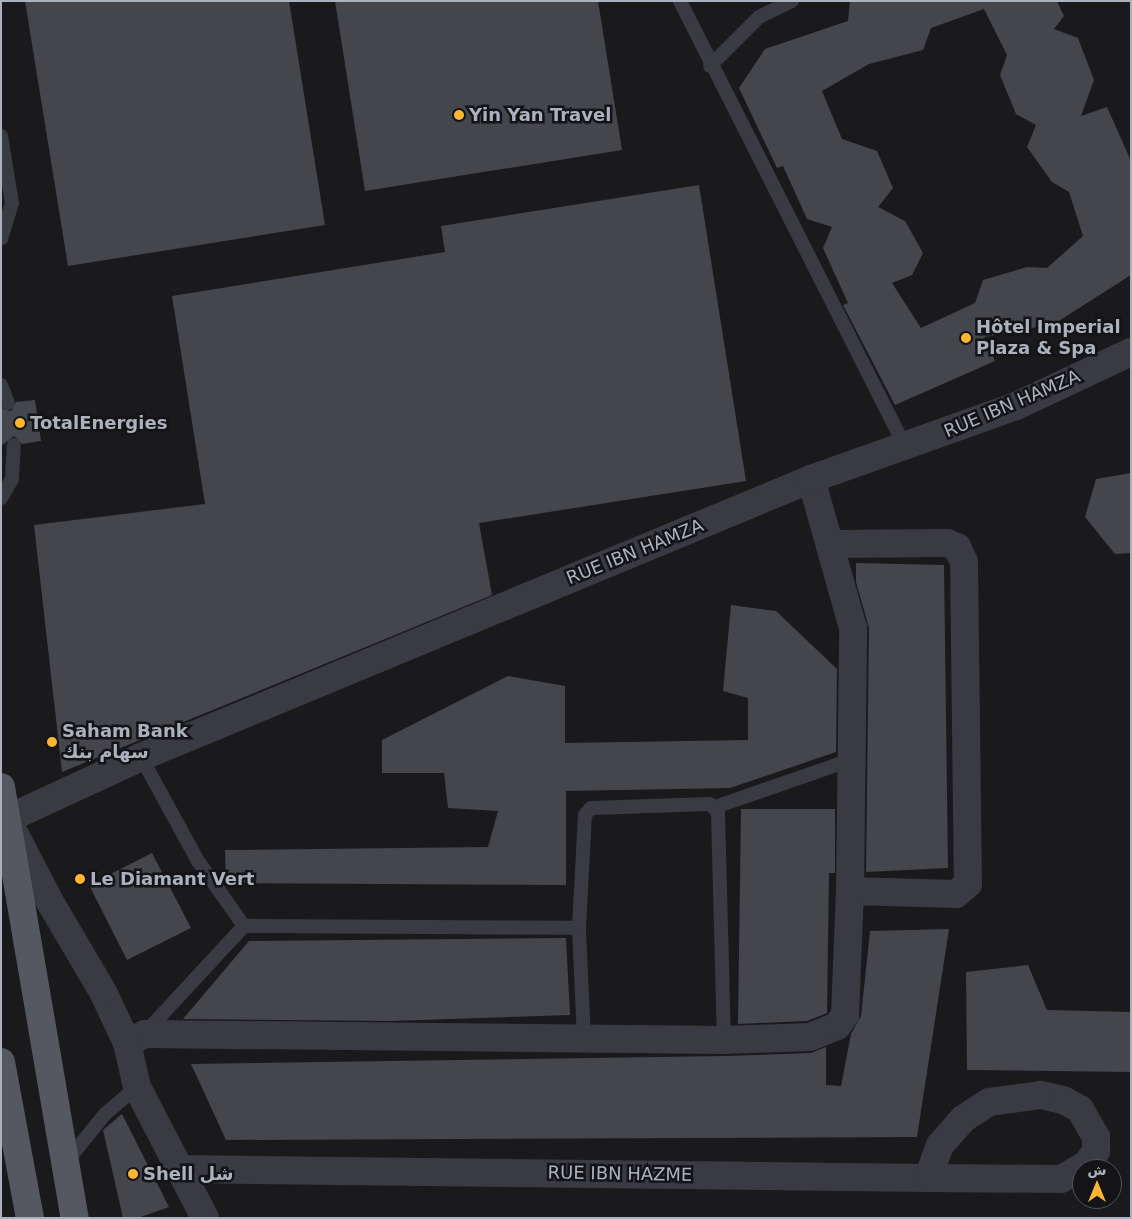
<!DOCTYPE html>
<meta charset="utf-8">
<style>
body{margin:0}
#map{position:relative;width:1132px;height:1219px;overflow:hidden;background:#1a1a1c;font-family:"DejaVu Sans",Vazirmatn,sans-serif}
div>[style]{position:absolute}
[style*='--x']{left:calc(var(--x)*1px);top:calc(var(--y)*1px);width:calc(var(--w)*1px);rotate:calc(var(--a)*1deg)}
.building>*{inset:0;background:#44464c}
.service>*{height:14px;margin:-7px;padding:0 7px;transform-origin:7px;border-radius:7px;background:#3a3b42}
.minor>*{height:28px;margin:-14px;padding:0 14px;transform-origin:14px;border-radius:14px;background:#3a3b42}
.primary>*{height:28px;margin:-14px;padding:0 14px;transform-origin:14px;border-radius:14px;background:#565861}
.dots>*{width:14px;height:14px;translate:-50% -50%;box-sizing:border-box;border:2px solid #141417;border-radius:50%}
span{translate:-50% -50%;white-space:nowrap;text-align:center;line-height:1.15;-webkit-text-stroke:5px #141417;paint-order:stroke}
.poi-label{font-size:18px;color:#abb1bd;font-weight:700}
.left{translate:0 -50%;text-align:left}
.street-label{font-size:18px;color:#abb1bd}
.frame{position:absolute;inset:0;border:2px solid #abb1bd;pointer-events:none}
.north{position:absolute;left:1072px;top:1159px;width:50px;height:50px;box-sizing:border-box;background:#141417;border:1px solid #505359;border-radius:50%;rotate:0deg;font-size:14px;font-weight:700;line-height:20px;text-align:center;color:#abb1bd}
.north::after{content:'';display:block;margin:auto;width:18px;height:22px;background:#ffb72f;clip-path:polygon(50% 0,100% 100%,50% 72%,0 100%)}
</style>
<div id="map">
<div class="building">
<div style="clip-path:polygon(25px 1px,289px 1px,325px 225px,68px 266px)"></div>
<div style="clip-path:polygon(335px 1px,598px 1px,622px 150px,365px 191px)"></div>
<div style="clip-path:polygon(evenodd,850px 1px,1057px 1px,1064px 16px,1054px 29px,1078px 38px,1094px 80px,1081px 116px,1107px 107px,1131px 161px,1131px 275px,1054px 324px,984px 337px,995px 361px,895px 405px,843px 305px,848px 303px,823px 248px,832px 227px,807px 219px,783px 166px,777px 168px,739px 88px,765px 49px,848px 21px,850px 1px,984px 9px,1007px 55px,1000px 75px,1016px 114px,1036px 125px,1027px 147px,1052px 182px,1069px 192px,1083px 236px,1047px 268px,1027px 267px,983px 280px,975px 303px,921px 328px,892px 283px,912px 275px,923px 253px,905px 221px,878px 207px,893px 188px,877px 151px,842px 139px,822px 91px,869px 64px,923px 50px,931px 28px,984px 9px)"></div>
<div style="clip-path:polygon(699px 185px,746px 481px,479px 523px,492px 595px,62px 772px,34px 525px,205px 504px,172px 296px,445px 252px,441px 226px)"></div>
<div style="clip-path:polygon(35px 400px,41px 441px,22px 444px,14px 436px,1px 446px,1px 408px,11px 411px,16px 402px)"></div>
<div style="clip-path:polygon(1131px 473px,1131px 553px,1115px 554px,1085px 517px,1096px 479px)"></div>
<div style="clip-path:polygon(856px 563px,944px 565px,948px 868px,866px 872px,869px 628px,856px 582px)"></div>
<div style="clip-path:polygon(731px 605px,776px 611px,837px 669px,836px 752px,730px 788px,566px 791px,566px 885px,226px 883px,225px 850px,488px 847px,498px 811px,448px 808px,444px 773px,382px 773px,382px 740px,508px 676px,565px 686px,565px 743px,748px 740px,748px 698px,723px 691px)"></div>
<div style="clip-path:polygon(741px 809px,835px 809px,835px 873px,829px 873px,827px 1013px,807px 1021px,738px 1024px)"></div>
<div style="clip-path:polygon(152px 853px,191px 928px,127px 960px,89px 885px)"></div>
<div style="clip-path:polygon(949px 929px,917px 1137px,226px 1140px,191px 1064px,725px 1056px,811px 1053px,826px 1047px,826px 1085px,841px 1086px,851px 1034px,861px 1016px,870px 931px)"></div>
<div style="clip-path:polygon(566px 938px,570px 1015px,391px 1021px,183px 1019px,249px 941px)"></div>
<div style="clip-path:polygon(1028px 965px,1047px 1010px,1131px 1012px,1131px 1072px,967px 1070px,966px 972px)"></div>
<div style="clip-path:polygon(122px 1114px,169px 1207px,138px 1218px,123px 1218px,103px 1130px)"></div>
</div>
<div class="service">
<div style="--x:680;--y:1;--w:500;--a:63.2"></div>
<div style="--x:710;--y:66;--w:69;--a:-45"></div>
<div style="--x:759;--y:17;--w:37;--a:-26"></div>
<div style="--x:1;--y:136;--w:68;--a:80.7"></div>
<div style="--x:12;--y:203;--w:37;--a:107"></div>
<div style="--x:1;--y:385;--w:19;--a:69"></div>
<div style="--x:1;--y:498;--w:22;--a:-60"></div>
<div style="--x:12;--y:479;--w:34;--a:-87"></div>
<div style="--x:141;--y:757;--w:119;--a:61.3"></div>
<div style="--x:198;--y:861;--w:80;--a:54.7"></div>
<div style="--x:244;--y:926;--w:146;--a:132.8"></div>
<div style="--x:715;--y:807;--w:144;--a:-19.1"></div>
<div style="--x:244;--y:926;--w:335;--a:0.3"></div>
<div style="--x:584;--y:1040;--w:112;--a:-92.6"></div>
<div style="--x:579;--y:928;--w:113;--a:-87"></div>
<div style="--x:585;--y:815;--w:9;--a:-49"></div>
<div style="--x:591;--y:808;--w:119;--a:-1.9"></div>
<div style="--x:710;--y:804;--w:12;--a:48"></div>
<div style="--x:718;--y:813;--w:227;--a:88.5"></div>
<div style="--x:67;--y:1161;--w:60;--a:-51"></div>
<div style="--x:105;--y:1114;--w:42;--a:-40.2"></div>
</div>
<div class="minor">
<div style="--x:832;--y:544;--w:115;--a:-0.5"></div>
<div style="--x:947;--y:543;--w:11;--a:22"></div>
<div style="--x:957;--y:547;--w:17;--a:65"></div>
<div style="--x:964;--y:562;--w:322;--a:89.3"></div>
<div style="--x:968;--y:884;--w:16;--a:140"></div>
<div style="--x:956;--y:894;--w:106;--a:-178.4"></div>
<div style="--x:127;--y:1043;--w:20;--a:-27"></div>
<div style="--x:145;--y:1034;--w:579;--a:0.59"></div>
<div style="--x:724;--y:1040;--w:86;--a:-2"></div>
<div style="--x:810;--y:1037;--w:29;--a:-22"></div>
<div style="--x:837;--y:1026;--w:14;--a:-54"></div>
<div style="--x:845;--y:1015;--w:124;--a:-87.7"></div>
<div style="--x:850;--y:891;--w:263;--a:-89.3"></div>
<div style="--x:853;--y:628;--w:155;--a:-105.7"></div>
<div style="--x:179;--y:1169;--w:749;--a:0.69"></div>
<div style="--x:928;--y:1178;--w:133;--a:0.4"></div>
<div style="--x:1061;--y:1179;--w:30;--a:-30"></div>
<div style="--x:1087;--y:1164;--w:16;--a:-55"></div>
<div style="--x:1096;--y:1151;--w:14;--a:-90"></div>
<div style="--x:1096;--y:1137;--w:32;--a:-120"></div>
<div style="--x:1080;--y:1109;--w:19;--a:-152"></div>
<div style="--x:1063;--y:1100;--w:23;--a:-167"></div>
<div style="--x:1041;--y:1095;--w:52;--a:172.3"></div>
<div style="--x:989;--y:1102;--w:31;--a:147"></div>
<div style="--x:963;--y:1119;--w:35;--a:131"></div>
<div style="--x:940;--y:1145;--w:35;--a:110"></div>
<div style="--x:205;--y:1218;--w:148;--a:-117.4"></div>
<div style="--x:137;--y:1087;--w:45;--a:-102.8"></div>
<div style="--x:127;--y:1043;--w:56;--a:-115.2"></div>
<div style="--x:103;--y:992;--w:104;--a:-120.5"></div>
<div style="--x:50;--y:902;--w:93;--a:-117.4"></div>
<div style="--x:7;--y:819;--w:148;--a:-24.8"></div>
<div style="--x:141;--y:757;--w:725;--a:-22.53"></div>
<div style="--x:811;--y:479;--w:218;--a:-19.6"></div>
<div style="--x:1016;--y:406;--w:127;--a:-25.2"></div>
</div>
<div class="primary">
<div style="--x:1;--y:787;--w:437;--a:80.3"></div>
<div style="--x:1;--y:1062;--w:159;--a:79.5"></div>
</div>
<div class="dots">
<div style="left:459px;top:115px;background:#ffb72f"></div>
<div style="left:966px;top:338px;background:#ffb72f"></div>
<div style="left:20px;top:423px;background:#ffb72f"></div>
<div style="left:52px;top:742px;background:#ffb72f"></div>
<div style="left:80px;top:879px;background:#ffb72f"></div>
<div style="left:133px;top:1174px;background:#ffb72f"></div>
</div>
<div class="poi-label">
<span class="left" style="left:469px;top:115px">Yin Yan Travel</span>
<span class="left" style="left:976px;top:338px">Hôtel Imperial<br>Plaza &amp; Spa</span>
<span class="left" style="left:30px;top:423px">TotalEnergies</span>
<span class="left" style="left:62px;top:742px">Saham Bank<br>سهام بنك</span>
<span class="left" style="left:90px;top:879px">Le Diamant Vert</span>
<span class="left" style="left:143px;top:1174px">Shell شل</span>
</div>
<div class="street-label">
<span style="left:1012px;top:404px;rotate:-23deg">RUE IBN HAMZA</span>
<span style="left:635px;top:552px;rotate:-22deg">RUE IBN HAMZA</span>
<span style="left:620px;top:1174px;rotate:1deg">RUE IBN HAZME</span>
</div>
<div class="frame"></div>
<div class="north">ش</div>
</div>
